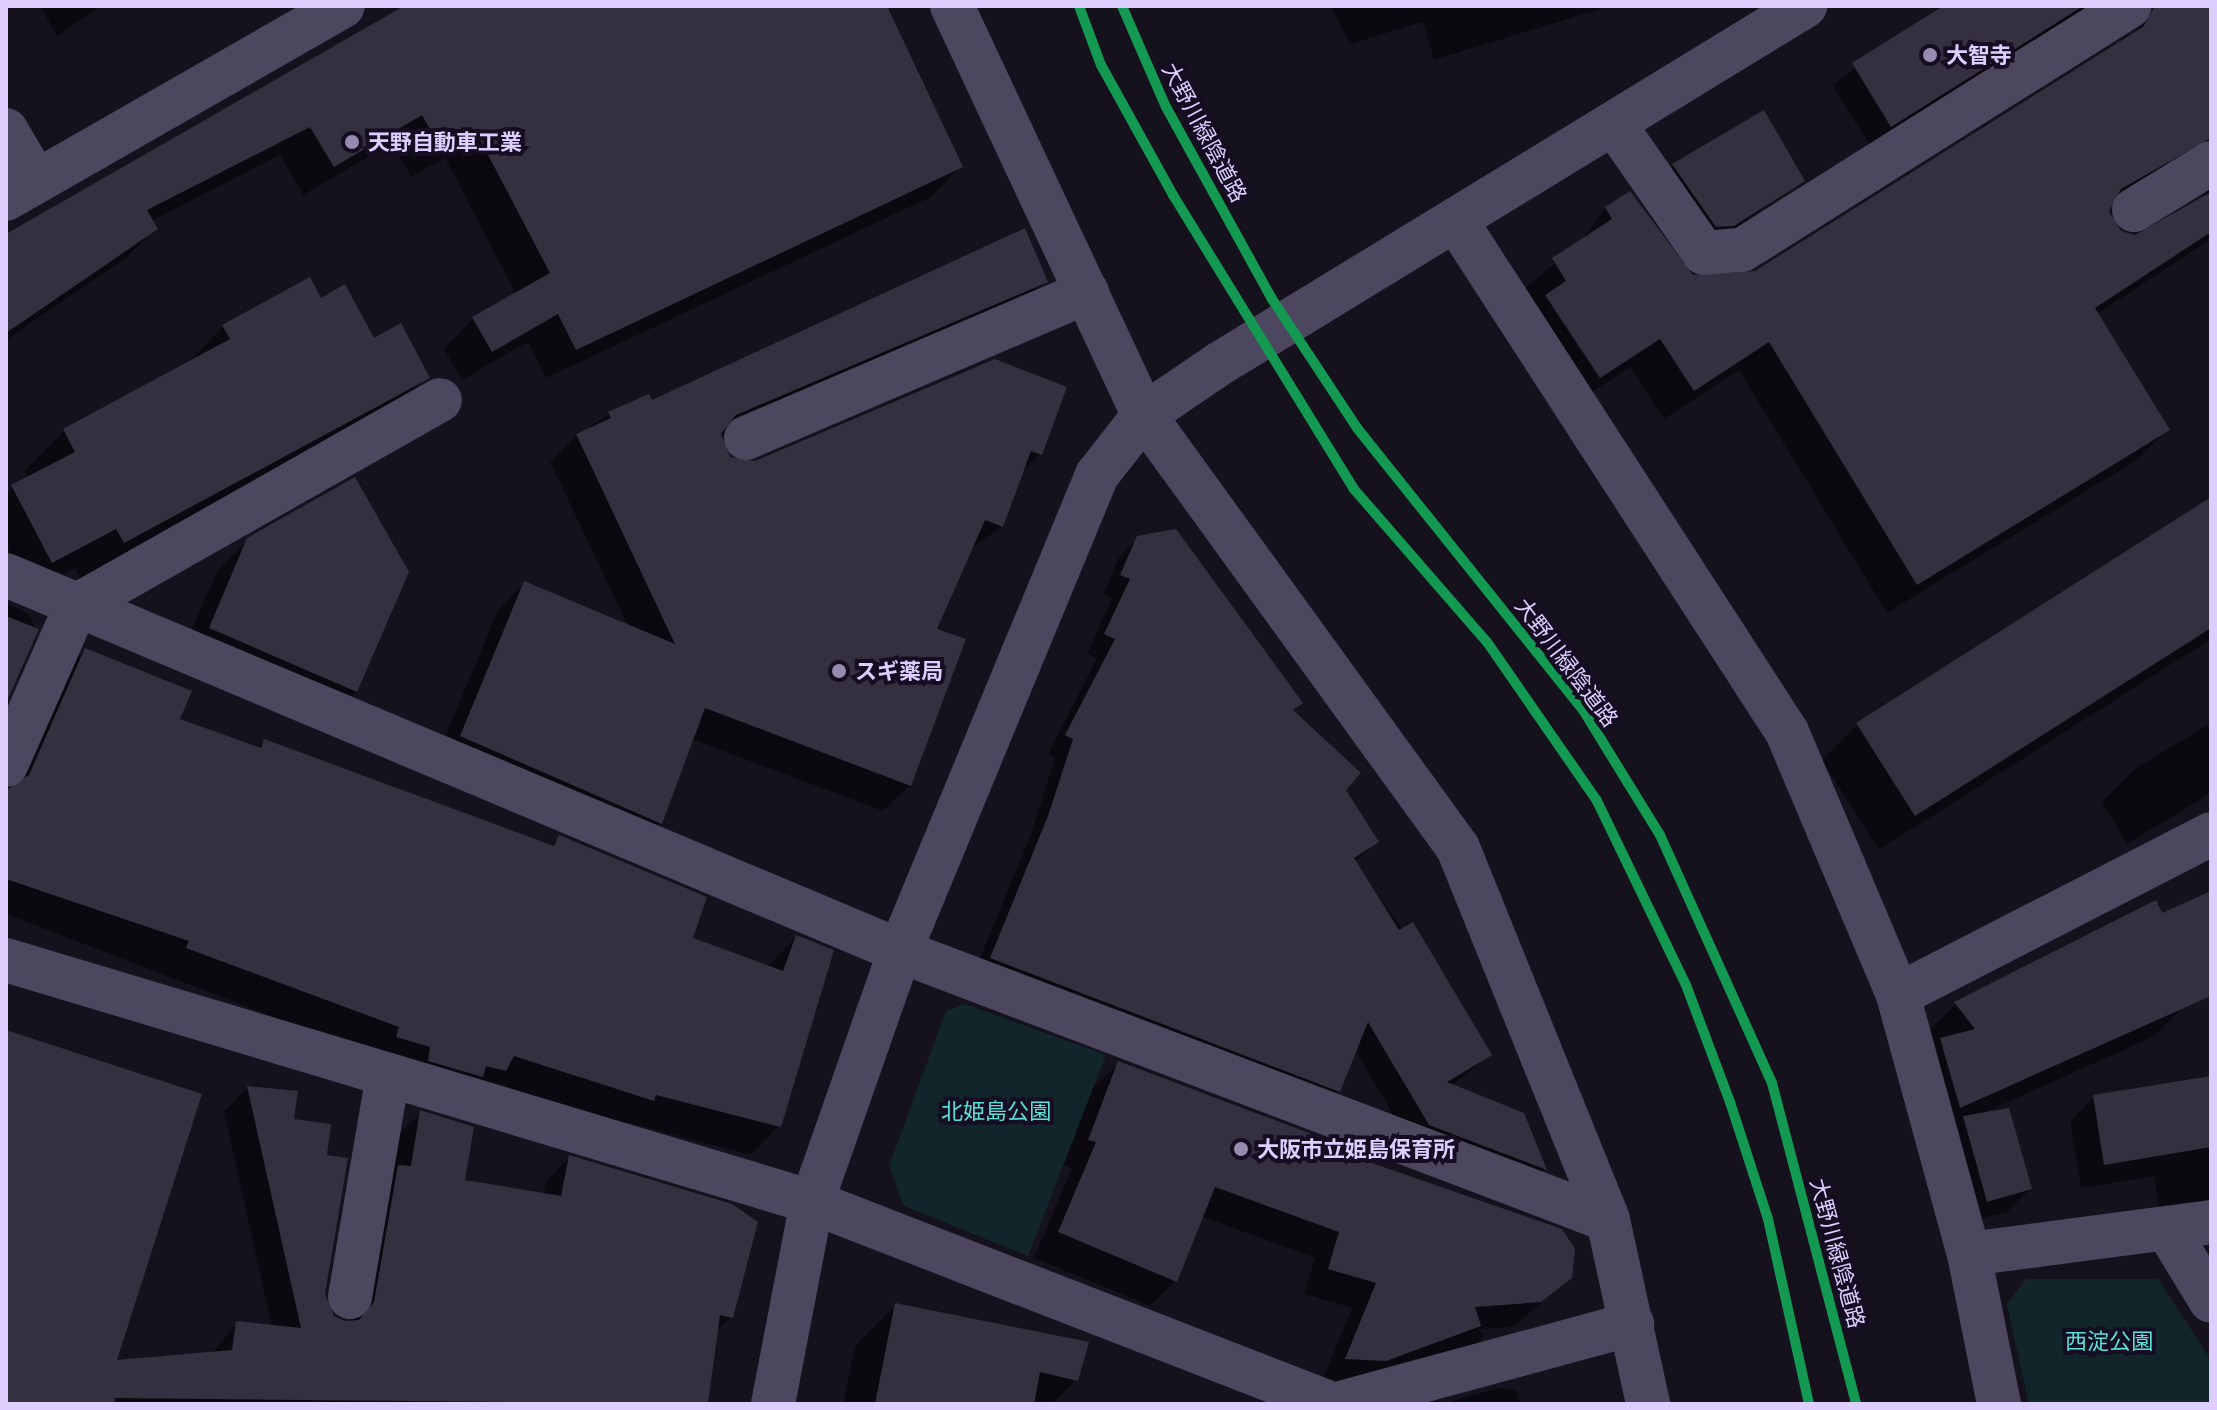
<!DOCTYPE html>
<meta charset="utf-8">
<style>
body{margin:0}
#map{position:relative;width:2217px;height:1410px;overflow:hidden;background:#16121d;font-family:Barlow,"Noto Sans JP",sans-serif}
div>[style]{position:absolute}
[style*='--x']{left:calc(var(--x)*1px);top:calc(var(--y)*1px);width:calc(var(--w)*1px);rotate:calc(var(--a)*1deg)}
.green>*{inset:0;background:#11252a}
.shadow>*{inset:0;background:#0007}
.building>*{inset:0;background:#35303f}
.minor>*{height:44px;margin:-22px;padding:0 22px;transform-origin:22px;border-radius:22px;background:#4c465e}
.cycleway>*{height:10px;margin:-5px;padding:0 5px;transform-origin:5px;border-radius:5px;background:#139951}
.dots>*{width:22px;height:22px;translate:-50% -50%;box-sizing:border-box;border:4px solid #150d22;border-radius:50%}
span{translate:-50% -50%;white-space:nowrap;text-align:center;line-height:1.15;-webkit-text-stroke:8px #150d22;paint-order:stroke}
.poi-label{font-size:22px;color:#ddceff;font-weight:700}
.left{translate:0 -50%;text-align:left}
.street-label{font-size:22px;color:#ddceff}
.park-label{font-size:22px;color:#59e1d8}
.frame{position:absolute;inset:0;border:8px solid #ddceff;pointer-events:none}
</style>
<div id="map">
<div class="green">
<div style="clip-path:polygon(965px 1004px,1106px 1055px,1028px 1256px,904px 1206px,889px 1166px,946px 1011px)"></div>
<div style="clip-path:polygon(2026px 1279px,2158px 1279px,2211px 1360px,2211px 1404px,2029px 1404px,2007px 1304px)"></div>
</div>
<div class="shadow">
<div style="clip-path:polygon(40px 6px,102px 6px,57px 36px)"></div>
<div style="clip-path:polygon(404px 6px,885px 6px,960px 167px,931px 197px,546px 378px,528px 342px,462px 380px,444px 349px,473px 319px,516px 294px,445px 158px,411px 177px,392px 143px,303px 195px,280px 155px,151px 221px,156px 228px,126px 258px,6px 340px,6px 237px)"></div>
<div style="clip-path:polygon(1331px 6px,1610px 6px,1434px 60px,1423px 22px,1350px 44px)"></div>
<div style="clip-path:polygon(1941px 6px,2092px 6px,1870px 146px,1832px 85px)"></div>
<div style="clip-path:polygon(evenodd,2163px 6px,2211px 6px,2211px 239px,2097px 314px,2167px 430px,2137px 460px,1887px 613px,1739px 370px,1664px 419px,1630px 367px,1569px 407px,1523px 290px,1579px 243px,1606px 208px,1630px 193px,1692px 277px,1755px 273px,2125px 41px,2163px 6px,2180px 167px,2202px 179px,2204px 199px,2147px 234px,2122px 234px,2108px 207px,2180px 167px)"></div>
<div style="clip-path:polygon(1673px 165px,1802px 181px,1713px 244px,1655px 184px)"></div>
<div style="clip-path:polygon(1045px 281px,1019px 308px,720px 436px,729px 459px,755px 463px,995px 361px,1040px 454px,1020px 474px,1002px 526px,970px 550px,935px 630px,910px 785px,883px 811px,691px 739px,661px 823px,634px 849px,434px 763px,498px 610px,525px 583px,628px 626px,550px 462px,577px 435px,609px 414px)"></div>
<div style="clip-path:polygon(320px 300px,427px 377px,387px 418px,83px 583px,75px 568px,11px 602px,6px 493px,28px 479px,24px 471px,64px 431px,183px 367px,223px 327px)"></div>
<div style="clip-path:polygon(2211px 500px,2211px 639px,1879px 850px,1822px 760px,1857px 725px)"></div>
<div style="clip-path:polygon(1138px 538px,1292px 711px,1377px 841px,1355px 862px,1490px 1055px,1451px 1086px,1522px 1115px,1546px 1167px,1528px 1185px,1410px 1144px,1355px 1050px,1339px 1090px,1320px 1109px,972px 977px,1030px 837px,1055px 759px,1048px 754px,1097px 658px,1087px 654px,1112px 598px,1103px 594px,1119px 557px)"></div>
<div style="clip-path:polygon(249px 539px,356px 691px,325px 722px,179px 659px,217px 571px)"></div>
<div style="clip-path:polygon(6px 603px,29px 614px,36px 629px,6px 698px)"></div>
<div style="clip-path:polygon(85px 650px,178px 720px,257px 749px,265px 741px,550px 847px,559px 837px,691px 939px,767px 967px,796px 937px,779px 1126px,751px 1155px,629px 1123px,624px 1128px,372px 1055px,6px 914px,6px 789px,57px 678px)"></div>
<div style="clip-path:polygon(2211px 723px,2211px 793px,2127px 844px,2102px 802px,2137px 767px)"></div>
<div style="clip-path:polygon(1956px 1004px,2184px 1006px,2153px 1037px,1983px 1113px,2030px 1189px,2007px 1212px,1964px 1223px,1925px 1034px)"></div>
<div style="clip-path:polygon(6px 1033px,114px 1363px,212px 1354px,237px 1323px,272px 1327px,224px 1111px,247px 1088px,295px 1093px,292px 1121px,325px 1157px,323px 1294px,332px 1317px,352px 1323px,375px 1190px,397px 1136px,421px 1113px,462px 1182px,544px 1195px,546px 1181px,570px 1157px,731px 1317px,715px 1332px,707px 1400px,716px 1404px,6px 1404px)"></div>
<div style="clip-path:polygon(1119px 1063px,1317px 1146px,1570px 1277px,1514px 1327px,1480px 1329px,1483px 1337px,1457px 1363px,1321px 1384px,1352px 1308px,1304px 1294px,1315px 1258px,1201px 1216px,1176px 1280px,1150px 1306px,1034px 1258px,1072px 1168px,1064px 1165px,1093px 1088px)"></div>
<div style="clip-path:polygon(2211px 1078px,2211px 1205px,2160px 1213px,2154px 1176px,2081px 1188px,2070px 1121px,2094px 1097px)"></div>
<div style="clip-path:polygon(896px 1305px,1077px 1379px,1052px 1404px,843px 1404px,855px 1346px)"></div>
<div style="clip-path:polygon(1500px 1388px,1517px 1390px,1520px 1404px,1440px 1404px)"></div>
</div>
<div class="building">
<div style="clip-path:polygon(404px 6px,887px 6px,963px 167px,576px 350px,558px 314px,492px 352px,472px 317px,550px 273px,475px 130px,441px 149px,422px 115px,334px 167px,310px 127px,147px 210px,158px 229px,6px 333px,6px 234px)"></div>
<div style="clip-path:polygon(1943px 6px,2083px 6px,1891px 127px,1852px 63px)"></div>
<div style="clip-path:polygon(2155px 6px,2211px 6px,2211px 138px,2121px 189px,2109px 211px,2121px 231px,2135px 235px,2211px 192px,2211px 232px,2095px 308px,2170px 430px,1917px 585px,1769px 342px,1694px 391px,1660px 339px,1600px 378px,1545px 295px,1566px 281px,1552px 258px,1612px 219px,1605px 207px,1630px 191px,1693px 275px,1755px 271px,2143px 27px)"></div>
<div style="clip-path:polygon(1764px 110px,1805px 181px,1734px 226px,1716px 227px,1672px 164px)"></div>
<div style="clip-path:polygon(1025px 228px,1048px 282px,736px 415px,721px 434px,730px 457px,755px 461px,995px 359px,1067px 387px,1042px 455px,1031px 451px,1003px 527px,985px 520px,937px 629px,966px 639px,911px 786px,705px 708px,662px 824px,460px 736px,524px 581px,675px 644px,576px 434px,611px 418px,608px 412px,649px 394px,652px 400px)"></div>
<div style="clip-path:polygon(310px 277px,321px 298px,345px 284px,374px 338px,401px 323px,430px 378px,124px 543px,116px 529px,52px 563px,11px 485px,75px 452px,63px 429px,230px 339px,222px 325px)"></div>
<div style="clip-path:polygon(355px 477px,409px 572px,357px 692px,209px 628px,247px 538px)"></div>
<div style="clip-path:polygon(2211px 497px,2211px 628px,1915px 816px,1856px 723px)"></div>
<div style="clip-path:polygon(1176px 529px,1303px 703px,1293px 710px,1361px 773px,1346px 790px,1379px 842px,1354px 858px,1399px 930px,1413px 922px,1492px 1055px,1447px 1082px,1524px 1113px,1547px 1170px,1429px 1125px,1368px 1022px,1340px 1092px,990px 958px,1048px 816px,1073px 739px,1065px 735px,1115px 639px,1104px 634px,1130px 579px,1120px 575px,1137px 536px)"></div>
<div style="clip-path:polygon(6px 616px,39px 629px,6px 703px)"></div>
<div style="clip-path:polygon(85px 648px,192px 691px,180px 719px,261px 748px,264px 739px,554px 846px,559px 835px,707px 897px,693px 938px,783px 971px,796px 935px,834px 950px,781px 1127px,656px 1095px,654px 1101px,514px 1056px,506px 1071px,486px 1066px,483px 1077px,428px 1061px,430px 1047px,396px 1037px,399px 1027px,186px 948px,189px 941px,6px 879px,6px 790px,29px 775px)"></div>
<div style="clip-path:polygon(2211px 891px,2211px 996px,1960px 1108px,1940px 1038px,1975px 1029px,1954px 1002px,2156px 900px,2162px 913px)"></div>
<div style="clip-path:polygon(6px 1030px,202px 1094px,117px 1360px,232px 1350px,236px 1321px,301px 1328px,247px 1086px,298px 1091px,294px 1119px,331px 1124px,327px 1155px,348px 1158px,325px 1294px,334px 1316px,345px 1321px,359px 1320px,374px 1302px,398px 1165px,411px 1166px,420px 1110px,474px 1127px,465px 1180px,561px 1196px,569px 1155px,732px 1204px,758px 1222px,733px 1318px,720px 1315px,708px 1404px,115px 1398px,114px 1404px,6px 1404px)"></div>
<div style="clip-path:polygon(1118px 1061px,1322px 1138px,1320px 1145px,1562px 1229px,1575px 1249px,1572px 1278px,1541px 1302px,1475px 1307px,1481px 1326px,1386px 1361px,1345px 1359px,1376px 1283px,1328px 1269px,1339px 1232px,1215px 1187px,1177px 1282px,1058px 1232px,1096px 1142px,1088px 1140px)"></div>
<div style="clip-path:polygon(2211px 1076px,2211px 1147px,2104px 1165px,2093px 1095px)"></div>
<div style="clip-path:polygon(2009px 1108px,2032px 1189px,1987px 1202px,1963px 1116px)"></div>
<div style="clip-path:polygon(895px 1303px,1089px 1342px,1078px 1381px,1040px 1372px,1034px 1404px,875px 1404px)"></div>
</div>
<div class="minor">
<div style="--x:952;--y:6;--w:452;--a:64.9"></div>
<div style="--x:1144;--y:415;--w:535;--a:54.05"></div>
<div style="--x:1458;--y:848;--w:401;--a:68"></div>
<div style="--x:1608;--y:1220;--w:188;--a:77.7"></div>
<div style="--x:1614;--y:124;--w:157;--a:55.1"></div>
<div style="--x:1704;--y:253;--w:38;--a:-5"></div>
<div style="--x:1742;--y:250;--w:458;--a:-32.2"></div>
<div style="--x:6;--y:130;--w:59;--a:59.5"></div>
<div style="--x:6;--y:199;--w:388;--a:-29.8"></div>
<div style="--x:2134;--y:210;--w:90;--a:-31.4"></div>
<div style="--x:1456;--y:221;--w:609;--a:57.07"></div>
<div style="--x:1787;--y:732;--w:285;--a:67.1"></div>
<div style="--x:1898;--y:995;--w:269;--a:74.7"></div>
<div style="--x:1969;--y:1254;--w:153;--a:78.7"></div>
<div style="--x:746;--y:438;--w:371;--a:-23.2"></div>
<div style="--x:6;--y:575;--w:970;--a:22.81"></div>
<div style="--x:900;--y:951;--w:757;--a:20.8"></div>
<div style="--x:6;--y:765;--w:174;--a:-66.2"></div>
<div style="--x:76;--y:606;--w:418;--a:-29.5"></div>
<div style="--x:6;--y:960;--w:842;--a:16.71"></div>
<div style="--x:812;--y:1202;--w:558;--a:21.23"></div>
<div style="--x:1898;--y:995;--w:352;--a:-27.2"></div>
<div style="--x:2167;--y:1229;--w:84;--a:58.6"></div>
<div style="--x:1969;--y:1254;--w:244;--a:-7.5"></div>
<div style="--x:350;--y:1297;--w:225;--a:-80.3"></div>
<div style="--x:773;--y:1404;--w:206;--a:-79.1"></div>
<div style="--x:812;--y:1202;--w:266;--a:-70.7"></div>
<div style="--x:900;--y:951;--w:515;--a:-67.52"></div>
<div style="--x:1097;--y:475;--w:76;--a:-51.9"></div>
<div style="--x:1144;--y:415;--w:91;--a:-34.2"></div>
<div style="--x:1219;--y:364;--w:687;--a:-31.42"></div>
<div style="--x:1337;--y:1404;--w:306;--a:-15.2"></div>
</div>
<div class="cycleway">
<div style="--x:1079;--y:6;--w:63;--a:69.6"></div>
<div style="--x:1101;--y:65;--w:149;--a:61"></div>
<div style="--x:1173;--y:195;--w:344;--a:58.4"></div>
<div style="--x:1353;--y:488;--w:204;--a:49"></div>
<div style="--x:1487;--y:642;--w:193;--a:55.3"></div>
<div style="--x:1597;--y:801;--w:204;--a:64.2"></div>
<div style="--x:1686;--y:985;--w:125;--a:69.4"></div>
<div style="--x:1730;--y:1102;--w:123;--a:72"></div>
<div style="--x:1768;--y:1219;--w:189;--a:77.5"></div>
<div style="--x:1122;--y:6;--w:110;--a:66.5"></div>
<div style="--x:1166;--y:107;--w:219;--a:61.1"></div>
<div style="--x:1272;--y:299;--w:154;--a:56.6"></div>
<div style="--x:1357;--y:428;--w:361;--a:51.3"></div>
<div style="--x:1583;--y:710;--w:147;--a:58.4"></div>
<div style="--x:1660;--y:835;--w:272;--a:65.7"></div>
<div style="--x:1772;--y:1083;--w:332;--a:75.3"></div>
</div>
<div class="dots">
<div style="left:1930px;top:55px;background:#978cb0"></div>
<div style="left:352px;top:142px;background:#978cb0"></div>
<div style="left:839px;top:671px;background:#978cb0"></div>
<div style="left:1241px;top:1149px;background:#978cb0"></div>
</div>
<div class="poi-label">
<span class="left" style="left:1946px;top:55px">大智寺</span>
<span class="left" style="left:368px;top:142px">天野自動車工業</span>
<span class="left" style="left:855px;top:671px">スギ薬局</span>
<span class="left" style="left:1257px;top:1149px">大阪市立姫島保育所</span>
</div>
<div class="street-label">
<span style="left:1205px;top:132px;rotate:62deg">大野川緑陰道路</span>
<span style="left:1567px;top:662px;rotate:53deg">大野川緑陰道路</span>
<span style="left:1838px;top:1253px;rotate:75deg">大野川緑陰道路</span>
</div>
<div class="park-label">
<span style="left:996px;top:1111px">北姫島公園</span>
<span style="left:2109px;top:1341px">西淀公園</span>
</div>
<div class="frame"></div>
</div>
